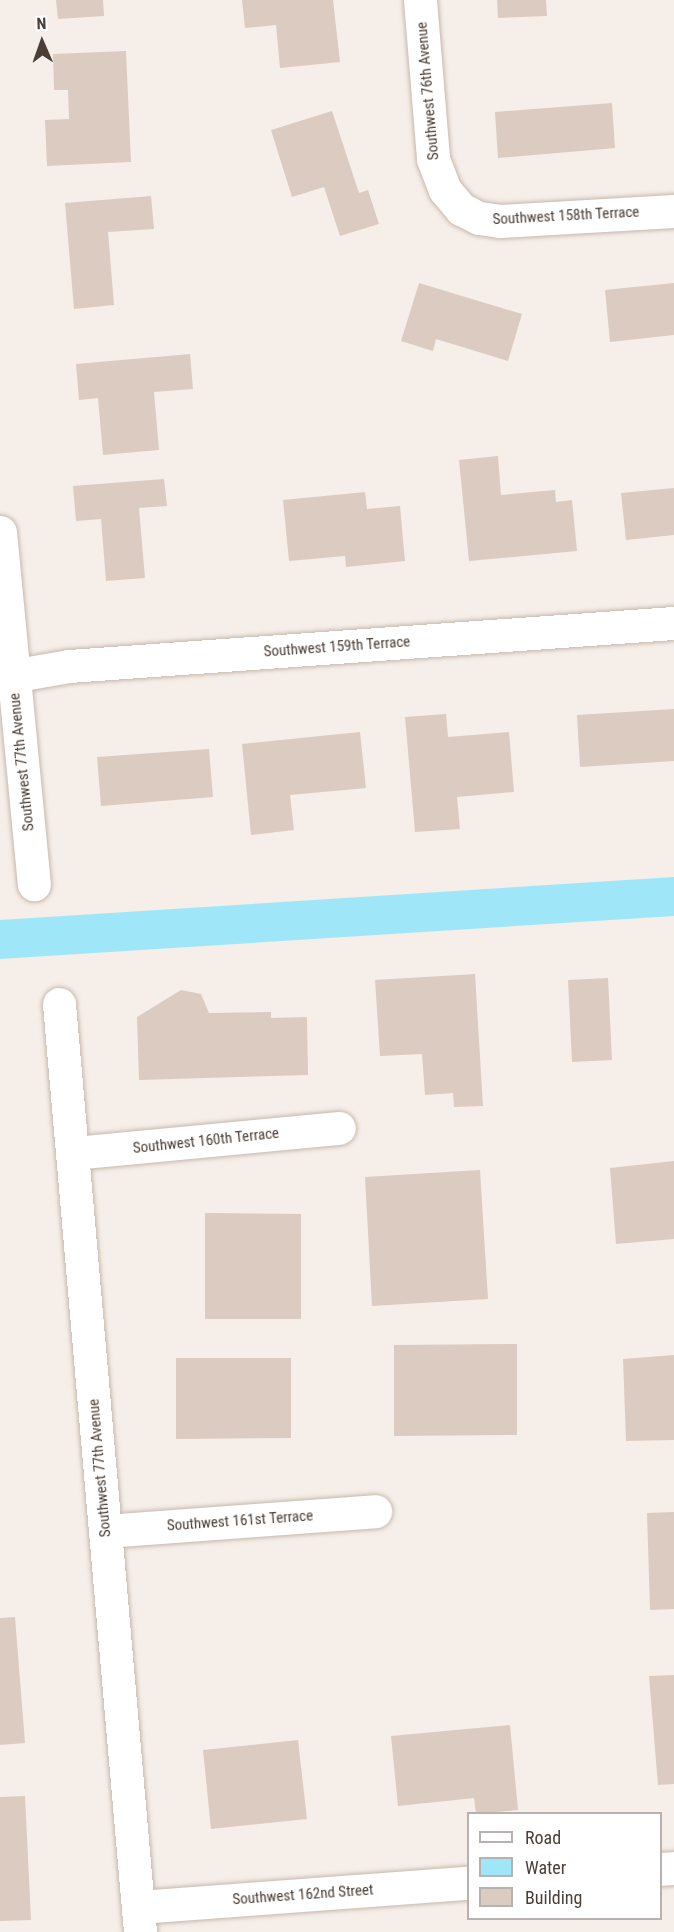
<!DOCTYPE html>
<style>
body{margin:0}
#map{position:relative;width:674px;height:1932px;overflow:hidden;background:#f6efe9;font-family:"Roboto Condensed",sans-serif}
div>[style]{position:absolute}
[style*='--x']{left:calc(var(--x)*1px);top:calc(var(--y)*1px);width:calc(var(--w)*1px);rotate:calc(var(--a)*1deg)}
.water>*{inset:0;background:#9fe7f8}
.building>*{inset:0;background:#dccbc0}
.roads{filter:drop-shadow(0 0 2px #c6b8ad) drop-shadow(0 0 2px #c6b8ad)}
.minor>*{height:33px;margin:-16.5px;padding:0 16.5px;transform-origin:16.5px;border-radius:16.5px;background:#fff}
span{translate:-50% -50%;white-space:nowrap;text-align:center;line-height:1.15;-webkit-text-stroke:4.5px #fff;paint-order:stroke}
.street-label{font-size:15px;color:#4b3e36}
.legend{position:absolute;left:467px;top:1812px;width:195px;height:108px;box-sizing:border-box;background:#fff;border:2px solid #b7b2af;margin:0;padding:8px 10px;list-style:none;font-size:18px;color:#4b3e36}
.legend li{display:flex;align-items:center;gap:12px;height:30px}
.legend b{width:30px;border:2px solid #b7b2af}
.north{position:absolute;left:12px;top:12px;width:60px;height:60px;-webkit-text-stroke:4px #fff;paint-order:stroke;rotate:358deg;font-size:16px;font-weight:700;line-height:24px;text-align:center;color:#4b3e36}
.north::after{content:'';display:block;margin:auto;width:21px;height:27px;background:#4b3e36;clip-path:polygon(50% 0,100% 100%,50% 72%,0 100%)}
</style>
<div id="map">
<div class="water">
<div style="clip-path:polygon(674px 877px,674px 916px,0 959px,0 920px)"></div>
</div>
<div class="building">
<div style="clip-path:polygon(56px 0,103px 0,104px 16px,58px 19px)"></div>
<div style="clip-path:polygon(242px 0,333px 0,340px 62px,280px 68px,276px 25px,245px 28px)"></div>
<div style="clip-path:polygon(497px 0,546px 0,547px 16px,498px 18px)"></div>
<div style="clip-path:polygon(126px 51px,131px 162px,47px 166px,45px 120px,69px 119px,68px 90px,54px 90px,53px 54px)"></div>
<div style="clip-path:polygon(612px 103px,615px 148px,498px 158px,495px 112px)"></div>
<div style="clip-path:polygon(332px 111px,359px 193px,368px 190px,379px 224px,340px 236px,324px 187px,292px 197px,271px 130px)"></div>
<div style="clip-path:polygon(151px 196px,154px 229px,108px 232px,114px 305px,74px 309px,65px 203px)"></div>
<div style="clip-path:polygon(419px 283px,522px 314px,508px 361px,436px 339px,433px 351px,401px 341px)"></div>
<div style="clip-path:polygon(674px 283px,674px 335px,610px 342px,605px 290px)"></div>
<div style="clip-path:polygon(190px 354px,193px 389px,154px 392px,159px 450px,103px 455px,98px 398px,79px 400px,76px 364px)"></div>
<div style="clip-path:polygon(498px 456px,501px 495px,555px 490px,556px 502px,572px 500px,577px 551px,469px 561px,459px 460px)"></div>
<div style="clip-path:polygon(164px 479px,167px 506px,139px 508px,145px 578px,106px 581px,101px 519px,76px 521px,73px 486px)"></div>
<div style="clip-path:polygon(674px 488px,674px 535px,626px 540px,621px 493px)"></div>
<div style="clip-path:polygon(365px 492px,367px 509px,400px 506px,405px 561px,346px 567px,345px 556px,289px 561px,283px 500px)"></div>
<div style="clip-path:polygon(674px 709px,674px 761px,580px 767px,577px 715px)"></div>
<div style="clip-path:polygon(446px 714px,448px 737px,509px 732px,514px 792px,457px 797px,460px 829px,415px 832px,405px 717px)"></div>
<div style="clip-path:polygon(360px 732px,366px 788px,290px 795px,294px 830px,251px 835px,242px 744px)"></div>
<div style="clip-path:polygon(209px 749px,213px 797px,101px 806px,97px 757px)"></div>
<div style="clip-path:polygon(475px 974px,483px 1106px,454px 1107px,453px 1093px,425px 1095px,422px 1054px,380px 1056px,375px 980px)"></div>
<div style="clip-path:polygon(608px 978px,612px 1060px,572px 1062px,568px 980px)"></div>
<div style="clip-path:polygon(181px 990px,201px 994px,209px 1013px,271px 1012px,271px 1018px,307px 1017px,308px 1075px,139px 1080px,137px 1017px)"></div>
<div style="clip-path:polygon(674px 1161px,674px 1239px,616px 1244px,610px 1168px)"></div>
<div style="clip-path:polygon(480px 1170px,488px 1299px,372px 1306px,365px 1177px)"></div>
<div style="clip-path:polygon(205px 1213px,301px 1214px,301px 1319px,205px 1319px)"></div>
<div style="clip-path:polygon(517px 1344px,517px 1435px,394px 1436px,394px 1345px)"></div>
<div style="clip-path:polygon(674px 1355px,674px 1440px,626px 1441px,623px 1359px)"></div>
<div style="clip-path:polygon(176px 1358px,291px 1358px,291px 1438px,176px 1439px)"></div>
<div style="clip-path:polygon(674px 1512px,674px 1609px,650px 1610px,647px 1513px)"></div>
<div style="clip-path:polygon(15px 1617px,25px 1743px,0 1745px,0 1618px)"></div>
<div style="clip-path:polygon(674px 1675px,674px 1784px,658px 1785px,649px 1676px)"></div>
<div style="clip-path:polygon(510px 1725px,518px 1810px,476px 1814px,474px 1798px,398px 1806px,391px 1736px)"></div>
<div style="clip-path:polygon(298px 1740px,307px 1819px,211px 1829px,203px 1750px)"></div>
<div style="clip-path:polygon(25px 1796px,31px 1920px,0 1921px,0 1797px)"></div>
</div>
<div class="roads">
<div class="minor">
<div style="--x:420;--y:0;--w:160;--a:85.3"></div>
<div style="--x:433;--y:159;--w:33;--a:69"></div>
<div style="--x:445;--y:190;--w:25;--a:50"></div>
<div style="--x:461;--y:209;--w:20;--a:27"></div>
<div style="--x:479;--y:218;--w:21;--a:8"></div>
<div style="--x:500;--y:221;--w:174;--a:-3.3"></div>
<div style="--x:0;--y:532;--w:354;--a:84.5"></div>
<div style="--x:0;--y:678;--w:70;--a:-9.9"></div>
<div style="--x:69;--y:666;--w:607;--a:-4.07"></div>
<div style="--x:59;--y:1004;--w:932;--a:85.01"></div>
<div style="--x:73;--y:1153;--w:267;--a:-5.4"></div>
<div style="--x:105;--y:1531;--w:271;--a:-4.2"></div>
<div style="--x:660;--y:1869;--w:14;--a:-4"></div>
<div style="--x:138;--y:1907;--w:331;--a:-4.2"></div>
</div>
</div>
<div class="street-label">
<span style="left:428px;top:91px;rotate:-95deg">Southwest 76th Avenue</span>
<span style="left:566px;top:216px;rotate:-3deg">Southwest 158th Terrace</span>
<span style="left:337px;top:647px;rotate:-4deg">Southwest 159th Terrace</span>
<span style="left:22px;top:762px;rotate:-96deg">Southwest 77th Avenue</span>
<span style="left:206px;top:1141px;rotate:-6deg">Southwest 160th Terrace</span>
<span style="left:100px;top:1468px;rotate:-95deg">Southwest 77th Avenue</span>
<span style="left:240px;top:1521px;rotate:-4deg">Southwest 161st Terrace</span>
<span style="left:303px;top:1895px;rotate:-4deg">Southwest 162nd Street</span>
</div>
<ul class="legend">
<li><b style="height:8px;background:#fff"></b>Road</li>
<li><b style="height:16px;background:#9fe7f8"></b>Water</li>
<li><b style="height:16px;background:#dccbc0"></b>Building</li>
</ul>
<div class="north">N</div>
</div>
